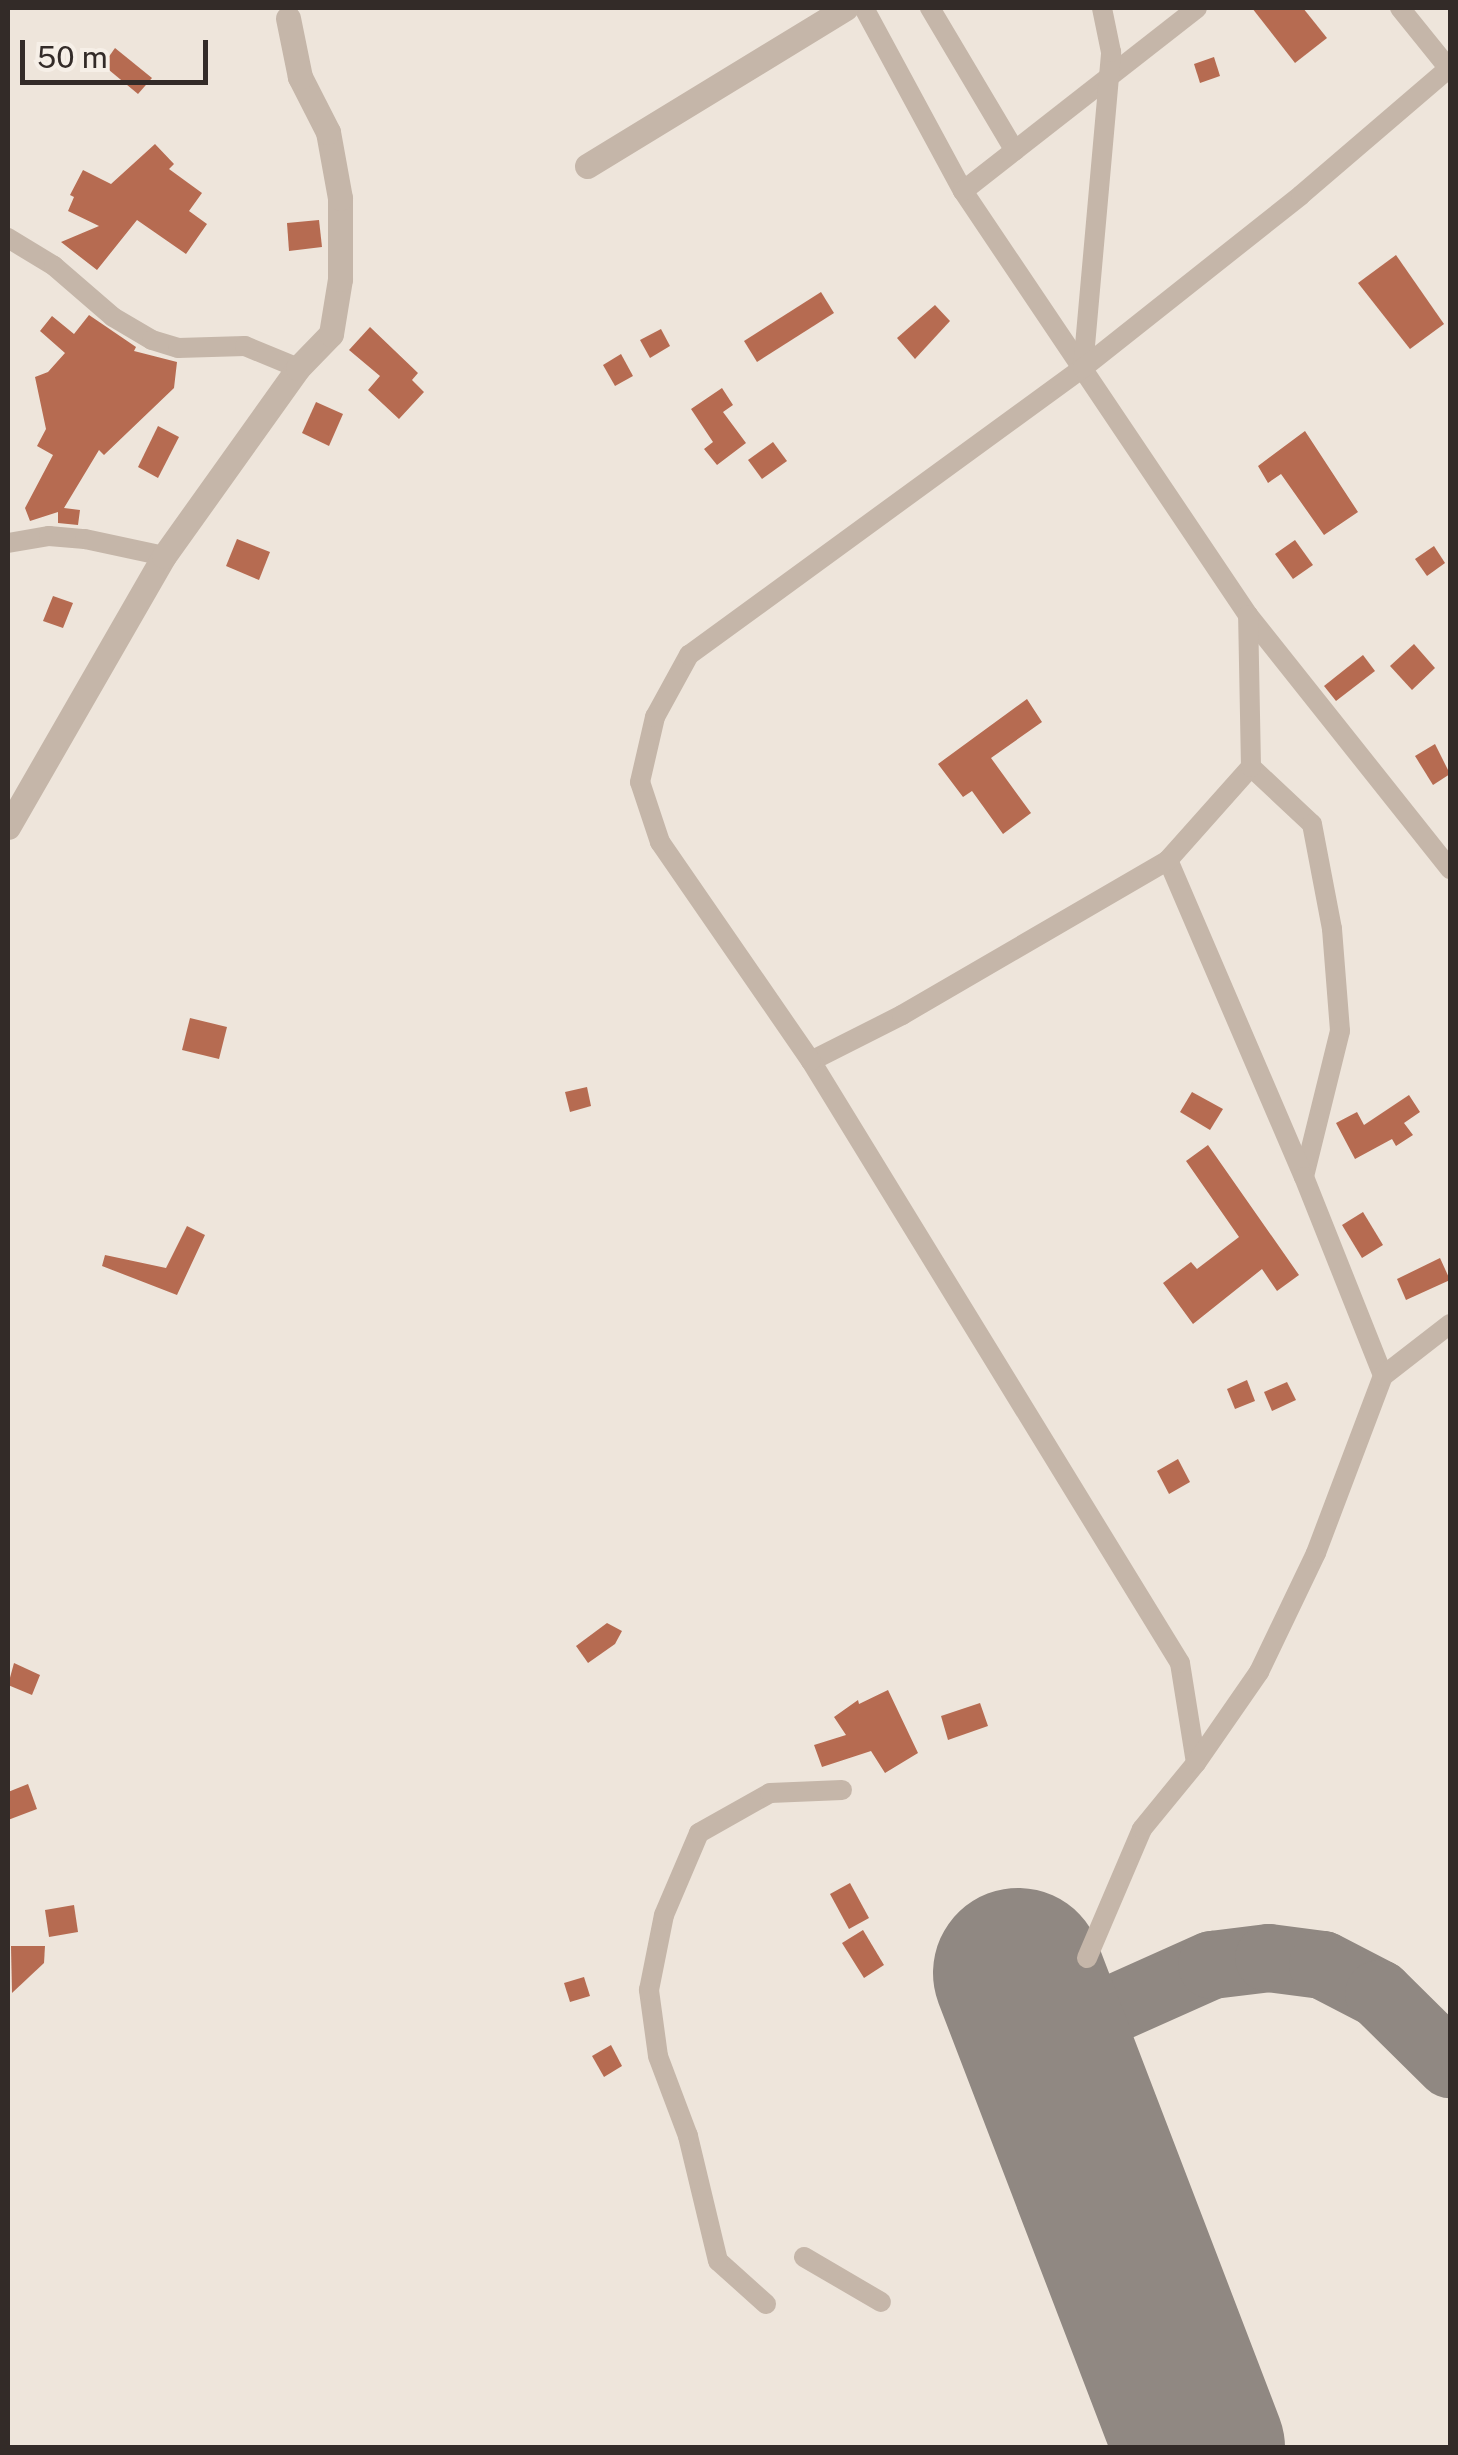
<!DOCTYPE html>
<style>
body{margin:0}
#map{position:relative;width:1458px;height:2455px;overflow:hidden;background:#eee5db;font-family:"Public Sans",sans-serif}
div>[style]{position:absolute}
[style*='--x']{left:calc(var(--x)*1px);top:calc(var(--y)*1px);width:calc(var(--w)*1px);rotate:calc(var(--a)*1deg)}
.taxiway>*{height:68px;margin:-34px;padding:0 34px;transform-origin:34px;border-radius:34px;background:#908882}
.runway>*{height:170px;margin:-85px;padding:0 85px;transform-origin:85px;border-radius:85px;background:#908882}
.building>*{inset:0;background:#b66b51}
.minor>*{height:20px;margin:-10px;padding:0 10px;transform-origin:10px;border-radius:10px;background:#c5b6a9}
.tertiary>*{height:25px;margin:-12.5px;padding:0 12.5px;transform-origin:12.5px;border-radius:12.5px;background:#c5b6a9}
span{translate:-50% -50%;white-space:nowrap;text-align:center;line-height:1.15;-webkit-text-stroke:9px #f6efe7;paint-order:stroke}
.frame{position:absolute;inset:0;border:10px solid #332b28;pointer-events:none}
.scale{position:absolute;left:20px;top:40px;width:188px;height:45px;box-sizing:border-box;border:5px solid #332b28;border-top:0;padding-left:12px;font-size:30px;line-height:35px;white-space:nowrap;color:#332b28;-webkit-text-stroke:8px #f6efe7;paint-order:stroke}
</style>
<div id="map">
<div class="taxiway">
<div style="--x:1044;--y:2040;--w:184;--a:-24.1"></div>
<div style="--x:1212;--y:1965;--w:57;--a:-7"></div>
<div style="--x:1269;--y:1958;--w:54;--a:7.4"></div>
<div style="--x:1323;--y:1965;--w:63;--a:27.4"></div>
<div style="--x:1379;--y:1994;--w:100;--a:44.6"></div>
</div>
<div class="runway">
<div style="--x:1018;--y:1973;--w:509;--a:69.04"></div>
</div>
<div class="building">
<div style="clip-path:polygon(1252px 8px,1303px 8px,1327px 38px,1295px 63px)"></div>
<div style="clip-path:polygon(115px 48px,152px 78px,138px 94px,103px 65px)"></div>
<div style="clip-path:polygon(1214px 57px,1220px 76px,1200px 83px,1194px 64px)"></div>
<div style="clip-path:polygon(155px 144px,174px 164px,169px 169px,202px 193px,189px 211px,207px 224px,186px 254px,137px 220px,97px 270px,61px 242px,99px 226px,68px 211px,74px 197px,70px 195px,83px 170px,111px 184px)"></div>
<div style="clip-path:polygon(319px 220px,322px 247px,289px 251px,287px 223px)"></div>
<div style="clip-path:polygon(1396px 255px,1444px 324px,1410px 349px,1358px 283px)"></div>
<div style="clip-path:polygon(821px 292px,834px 313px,757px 362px,744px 341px)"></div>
<div style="clip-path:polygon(935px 305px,950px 321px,915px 359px,897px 338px)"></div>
<div style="clip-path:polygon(89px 315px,136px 347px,134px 351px,177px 362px,174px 388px,104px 455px,99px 450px,64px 508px,80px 510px,78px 525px,58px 523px,58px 512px,30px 521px,25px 508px,53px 455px,37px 446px,46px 429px,35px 377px,48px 372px,65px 353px,40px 331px,52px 316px,74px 334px)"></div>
<div style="clip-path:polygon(370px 327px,418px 373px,412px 380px,424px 392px,399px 419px,368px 390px,380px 376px,349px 350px)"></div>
<div style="clip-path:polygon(661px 329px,670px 346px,650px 358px,640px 340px)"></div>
<div style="clip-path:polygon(621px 354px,633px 376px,615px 386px,603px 365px)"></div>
<div style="clip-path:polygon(722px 388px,733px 405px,723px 412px,746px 443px,717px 465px,704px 449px,713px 442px,691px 409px)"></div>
<div style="clip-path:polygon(316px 402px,343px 414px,329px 446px,302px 433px)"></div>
<div style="clip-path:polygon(158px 426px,179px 437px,158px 478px,138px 467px)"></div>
<div style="clip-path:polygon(1305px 431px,1358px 512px,1324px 535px,1281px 474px,1268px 483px,1258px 466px)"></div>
<div style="clip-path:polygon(773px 442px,787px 461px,762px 479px,748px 460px)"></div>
<div style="clip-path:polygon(237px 539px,270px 552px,259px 580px,226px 566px)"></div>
<div style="clip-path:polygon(1295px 540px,1313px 565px,1293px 579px,1275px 554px)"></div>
<div style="clip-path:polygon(1434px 546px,1445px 563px,1427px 576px,1415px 559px)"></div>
<div style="clip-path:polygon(53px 596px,73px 603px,63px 628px,43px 621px)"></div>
<div style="clip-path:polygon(1414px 644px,1435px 668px,1412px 690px,1390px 666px)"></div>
<div style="clip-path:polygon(1363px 655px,1375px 671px,1336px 701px,1324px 686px)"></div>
<div style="clip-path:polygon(1027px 699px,1042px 722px,991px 758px,1031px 813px,1003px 834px,972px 791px,963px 797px,938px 764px)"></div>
<div style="clip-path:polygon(1435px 744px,1450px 774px,1433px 785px,1415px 756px)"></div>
<div style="clip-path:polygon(190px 1018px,227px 1027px,219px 1059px,182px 1050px)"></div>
<div style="clip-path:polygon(587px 1087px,591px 1106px,570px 1112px,565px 1092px)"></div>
<div style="clip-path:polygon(1192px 1092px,1223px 1109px,1210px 1130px,1180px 1112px)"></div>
<div style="clip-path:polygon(1409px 1095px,1420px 1112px,1404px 1123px,1413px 1135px,1396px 1146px,1392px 1139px,1355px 1159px,1336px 1123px,1357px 1112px,1364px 1125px)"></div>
<div style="clip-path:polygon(1208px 1145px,1299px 1275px,1277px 1291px,1262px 1269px,1193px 1324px,1163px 1283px,1191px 1262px,1197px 1269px,1239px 1237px,1186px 1161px)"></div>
<div style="clip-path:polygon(1363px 1212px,1383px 1245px,1362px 1258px,1342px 1225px)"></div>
<div style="clip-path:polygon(187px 1226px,205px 1235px,177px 1295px,102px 1266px,105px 1255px,166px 1268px)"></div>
<div style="clip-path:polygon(1440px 1258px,1450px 1280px,1406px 1300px,1397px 1279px)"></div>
<div style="clip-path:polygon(1247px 1380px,1255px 1401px,1235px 1409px,1227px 1389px)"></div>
<div style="clip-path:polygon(1287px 1382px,1296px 1400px,1272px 1411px,1264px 1392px)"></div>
<div style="clip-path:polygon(1178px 1459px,1190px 1482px,1169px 1494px,1157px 1471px)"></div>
<div style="clip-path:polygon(607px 1623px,622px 1631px,615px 1644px,588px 1663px,576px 1646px)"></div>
<div style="clip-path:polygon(14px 1663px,40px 1675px,32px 1695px,8px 1685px)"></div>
<div style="clip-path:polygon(888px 1690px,918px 1753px,885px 1773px,871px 1751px,822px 1767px,814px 1745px,846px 1735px,834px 1717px,858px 1700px,859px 1704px)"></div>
<div style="clip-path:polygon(980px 1703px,988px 1726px,948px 1740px,941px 1716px)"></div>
<div style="clip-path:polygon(28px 1784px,37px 1809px,8px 1820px,8px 1792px)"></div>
<div style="clip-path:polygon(850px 1883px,869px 1918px,849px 1929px,830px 1894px)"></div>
<div style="clip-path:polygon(74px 1905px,78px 1932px,49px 1937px,45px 1910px)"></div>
<div style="clip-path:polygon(863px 1930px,884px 1965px,864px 1978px,842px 1943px)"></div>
<div style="clip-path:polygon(11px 1946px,45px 1946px,44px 1963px,12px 1993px)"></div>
<div style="clip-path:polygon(584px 1977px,590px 1996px,570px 2002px,564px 1983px)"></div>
<div style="clip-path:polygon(611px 2045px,622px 2066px,604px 2077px,592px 2056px)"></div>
</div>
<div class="minor">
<div style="--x:864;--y:8;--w:208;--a:61.6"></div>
<div style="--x:963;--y:191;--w:511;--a:56.09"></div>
<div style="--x:1248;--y:615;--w:325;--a:51.5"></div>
<div style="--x:930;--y:8;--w:166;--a:59.3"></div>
<div style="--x:1400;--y:8;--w:80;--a:51.1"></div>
<div style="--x:963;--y:191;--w:297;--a:-38"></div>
<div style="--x:8;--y:238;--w:54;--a:31.3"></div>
<div style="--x:54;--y:266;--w:78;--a:40.8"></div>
<div style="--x:113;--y:317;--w:45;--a:30.5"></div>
<div style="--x:152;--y:340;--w:27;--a:17"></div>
<div style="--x:178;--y:348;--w:67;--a:-1.7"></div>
<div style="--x:245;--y:346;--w:57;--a:22.5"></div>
<div style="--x:1083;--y:368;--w:317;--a:-84.9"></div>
<div style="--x:1111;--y:52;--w:45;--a:-101.6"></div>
<div style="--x:8;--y:543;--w:42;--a:-9.7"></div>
<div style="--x:49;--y:536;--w:36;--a:5"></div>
<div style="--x:85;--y:539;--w:81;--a:12.1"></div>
<div style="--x:1251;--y:767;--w:83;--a:43.1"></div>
<div style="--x:1312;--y:824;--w:107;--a:79.2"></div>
<div style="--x:1332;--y:929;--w:102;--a:85.5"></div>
<div style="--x:1340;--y:1031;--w:150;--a:103.9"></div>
<div style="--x:1168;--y:860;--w:345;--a:66.8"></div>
<div style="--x:1304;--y:1177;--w:214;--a:68.3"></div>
<div style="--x:811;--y:1061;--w:102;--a:-26.8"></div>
<div style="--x:902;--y:1015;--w:308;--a:-30.2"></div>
<div style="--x:1168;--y:860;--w:125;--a:-48.3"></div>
<div style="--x:1251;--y:767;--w:152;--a:-91.1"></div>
<div style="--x:1196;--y:1763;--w:101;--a:-99.1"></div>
<div style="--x:1180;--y:1663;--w:706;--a:-121.51"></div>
<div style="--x:811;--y:1061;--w:266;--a:-124.6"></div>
<div style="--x:660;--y:842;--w:63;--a:-108.4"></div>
<div style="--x:640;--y:782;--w:67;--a:-77"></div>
<div style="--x:655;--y:717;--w:71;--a:-61.3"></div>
<div style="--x:689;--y:655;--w:487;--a:-36.1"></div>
<div style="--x:1083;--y:368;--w:278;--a:-38.4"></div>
<div style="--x:1301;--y:195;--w:195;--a:-40.6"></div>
<div style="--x:1087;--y:1958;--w:140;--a:-66.9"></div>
<div style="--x:1142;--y:1829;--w:85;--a:-50.7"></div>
<div style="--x:1196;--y:1763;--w:111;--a:-55.3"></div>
<div style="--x:1259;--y:1672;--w:132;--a:-64.4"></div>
<div style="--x:1316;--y:1553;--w:189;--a:-69.3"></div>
<div style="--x:1383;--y:1376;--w:85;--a:-37.8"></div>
<div style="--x:804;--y:2257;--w:89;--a:30.3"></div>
<div style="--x:766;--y:2304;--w:64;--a:-138.1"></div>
<div style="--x:718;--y:2261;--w:129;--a:-103.5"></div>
<div style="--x:688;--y:2136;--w:85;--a:-110.6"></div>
<div style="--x:658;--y:2056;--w:67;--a:-97.8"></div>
<div style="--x:649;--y:1990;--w:76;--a:-78.7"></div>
<div style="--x:664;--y:1915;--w:89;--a:-66.9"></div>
<div style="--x:699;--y:1833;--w:81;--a:-29.4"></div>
<div style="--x:770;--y:1793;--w:72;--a:-2.4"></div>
</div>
<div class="tertiary">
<div style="--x:587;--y:166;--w:303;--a:-31.4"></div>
<div style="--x:8;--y:827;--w:313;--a:-60.1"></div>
<div style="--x:164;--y:556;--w:231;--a:-54.5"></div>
<div style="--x:298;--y:368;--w:47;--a:-45.9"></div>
<div style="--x:331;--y:334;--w:56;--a:-80.7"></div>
<div style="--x:340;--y:279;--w:81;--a:-90"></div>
<div style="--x:340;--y:198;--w:67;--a:-100.3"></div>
<div style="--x:328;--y:132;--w:62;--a:-117"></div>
<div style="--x:300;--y:77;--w:60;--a:-101.5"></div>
</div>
<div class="frame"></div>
<div class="scale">50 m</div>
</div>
